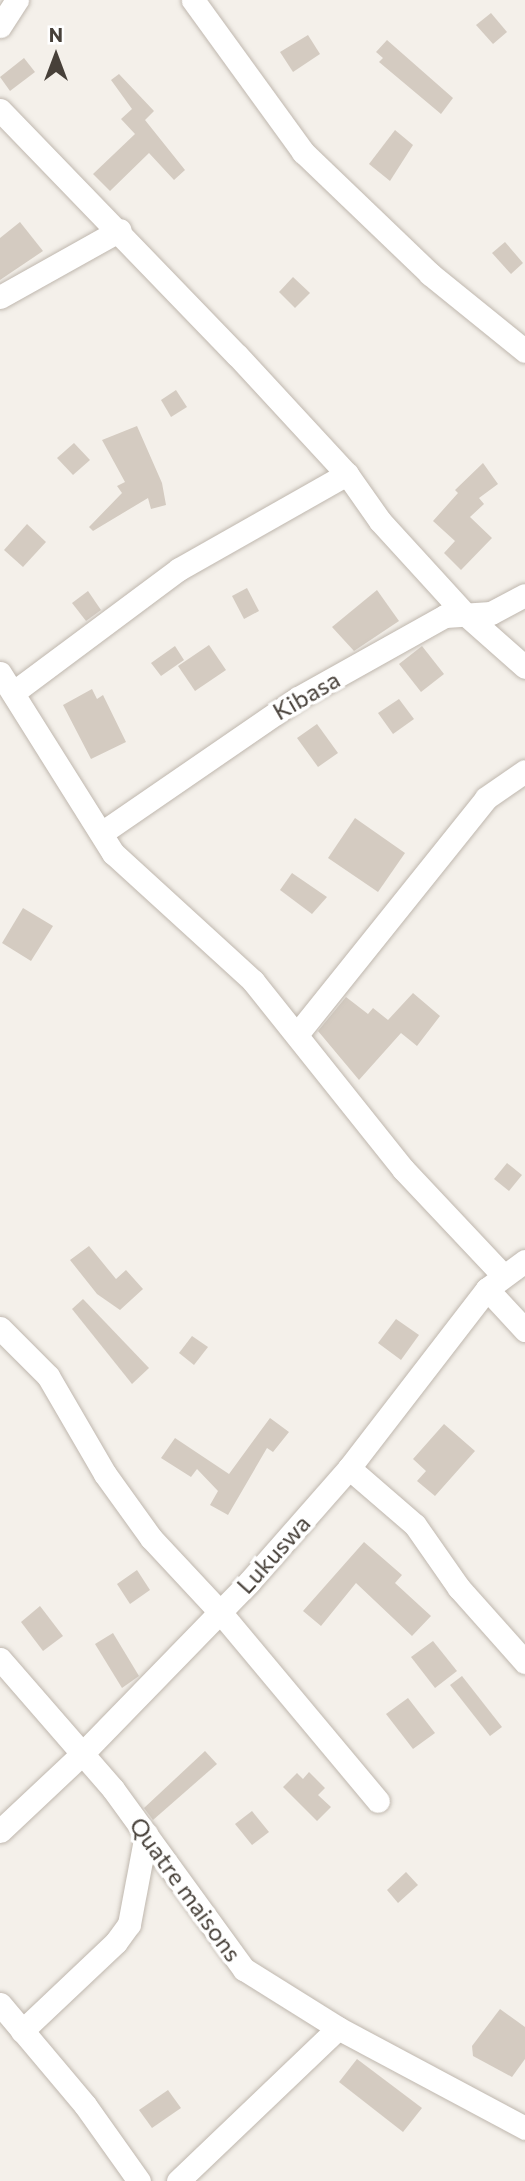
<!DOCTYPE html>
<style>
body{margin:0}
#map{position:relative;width:525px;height:2181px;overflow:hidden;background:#f4f0ea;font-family:Commissioner,sans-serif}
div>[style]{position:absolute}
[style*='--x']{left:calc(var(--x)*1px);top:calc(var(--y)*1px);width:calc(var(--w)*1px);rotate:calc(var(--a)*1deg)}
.building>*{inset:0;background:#d4cbc1}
.roads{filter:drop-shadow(0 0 2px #bfb7ae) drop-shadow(0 0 2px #bfb7ae)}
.minor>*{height:23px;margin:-11.5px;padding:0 11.5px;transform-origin:11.5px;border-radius:11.5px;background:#fff}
span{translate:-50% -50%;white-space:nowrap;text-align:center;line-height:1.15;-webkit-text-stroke:7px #fff;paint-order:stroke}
.street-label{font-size:24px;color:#474039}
.north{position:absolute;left:21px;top:21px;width:70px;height:70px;-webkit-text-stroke:5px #fff;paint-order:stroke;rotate:0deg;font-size:19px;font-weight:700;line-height:28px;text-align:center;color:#474039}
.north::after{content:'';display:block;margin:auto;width:24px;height:32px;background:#474039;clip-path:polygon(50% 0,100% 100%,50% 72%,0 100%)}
</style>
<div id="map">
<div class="building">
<div style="clip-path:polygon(491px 13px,507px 32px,493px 44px,476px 25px)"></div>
<div style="clip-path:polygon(308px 35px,320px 54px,293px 72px,280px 52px)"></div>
<div style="clip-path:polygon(387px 40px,453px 98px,441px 114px,379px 62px,383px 58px,376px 52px)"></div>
<div style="clip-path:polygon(24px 58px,35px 72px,10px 91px,0 77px)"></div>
<div style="clip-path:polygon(119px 74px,154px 111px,145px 120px,185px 170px,174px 180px,149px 153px,110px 191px,93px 174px,135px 134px,121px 119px,132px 109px,111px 80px)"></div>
<div style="clip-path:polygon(395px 130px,413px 145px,390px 181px,369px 164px)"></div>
<div style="clip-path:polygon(20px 222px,43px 251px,0 280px,0 238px)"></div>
<div style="clip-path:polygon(505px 242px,523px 263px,511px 274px,492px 253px)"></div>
<div style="clip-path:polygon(293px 277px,310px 293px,295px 308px,279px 292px)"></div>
<div style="clip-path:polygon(176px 390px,187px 407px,171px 417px,161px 400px)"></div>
<div style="clip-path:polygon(137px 426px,162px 483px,166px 505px,151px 509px,148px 498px,93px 531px,89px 527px,122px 493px,117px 486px,125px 482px,102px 440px)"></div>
<div style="clip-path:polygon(74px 443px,90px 460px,73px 475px,57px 458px)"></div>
<div style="clip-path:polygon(483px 463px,498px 484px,479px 498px,484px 504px,470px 517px,492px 538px,461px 570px,444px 553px,455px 541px,433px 521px,458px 493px,455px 490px)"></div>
<div style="clip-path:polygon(27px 524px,46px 542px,23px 567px,4px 550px)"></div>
<div style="clip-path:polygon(247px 588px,259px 611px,244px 619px,232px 596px)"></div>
<div style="clip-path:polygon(377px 590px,399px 621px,354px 651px,332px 627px)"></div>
<div style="clip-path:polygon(88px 591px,101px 610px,86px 621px,72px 603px)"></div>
<div style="clip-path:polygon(209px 645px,226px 670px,195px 691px,178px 666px)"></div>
<div style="clip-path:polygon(175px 646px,184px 660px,161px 676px,151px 663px)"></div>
<div style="clip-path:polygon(422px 646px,444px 674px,421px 692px,399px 664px)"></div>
<div style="clip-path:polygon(92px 689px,97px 699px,103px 695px,126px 742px,91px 759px,63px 705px)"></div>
<div style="clip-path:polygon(399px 699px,414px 719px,393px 734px,378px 713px)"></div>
<div style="clip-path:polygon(317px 724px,338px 753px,318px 767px,297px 738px)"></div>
<div style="clip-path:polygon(355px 818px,405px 853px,378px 892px,328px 858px)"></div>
<div style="clip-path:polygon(292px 873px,327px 897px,312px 914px,280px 890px)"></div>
<div style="clip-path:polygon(23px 908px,53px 926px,31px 961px,2px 943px)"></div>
<div style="clip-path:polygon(413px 993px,440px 1016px,417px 1046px,401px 1033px,359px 1080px,318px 1031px,346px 997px,368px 1014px,373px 1008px,388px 1020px)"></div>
<div style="clip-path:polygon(507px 1163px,522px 1175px,509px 1191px,494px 1179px)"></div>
<div style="clip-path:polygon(89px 1246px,116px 1279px,126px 1270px,143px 1289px,120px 1310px,97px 1294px,70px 1260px)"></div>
<div style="clip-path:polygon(83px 1299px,149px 1368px,132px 1384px,72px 1309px)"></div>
<div style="clip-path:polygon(396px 1319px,419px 1335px,401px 1360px,378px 1343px)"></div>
<div style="clip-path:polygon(192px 1336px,208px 1347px,194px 1365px,179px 1353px)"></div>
<div style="clip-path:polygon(270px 1418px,289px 1432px,273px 1452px,267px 1448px,228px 1515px,210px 1505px,218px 1491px,197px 1469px,191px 1477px,161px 1458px,175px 1438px,229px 1474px)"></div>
<div style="clip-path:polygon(444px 1424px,475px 1451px,435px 1496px,417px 1481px,426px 1471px,413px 1459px)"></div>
<div style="clip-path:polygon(364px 1542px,402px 1575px,395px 1583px,431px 1616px,412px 1636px,356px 1583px,321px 1626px,303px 1611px)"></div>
<div style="clip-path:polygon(137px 1570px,150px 1590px,130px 1604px,117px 1584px)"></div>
<div style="clip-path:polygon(40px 1606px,63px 1636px,43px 1651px,21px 1622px)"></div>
<div style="clip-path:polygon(113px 1633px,139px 1676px,122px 1688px,95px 1644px)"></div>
<div style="clip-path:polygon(433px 1641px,457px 1671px,435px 1688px,411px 1657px)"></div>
<div style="clip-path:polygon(462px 1676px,502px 1727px,490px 1736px,450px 1685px)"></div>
<div style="clip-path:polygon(408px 1698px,435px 1733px,413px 1749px,386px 1714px)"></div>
<div style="clip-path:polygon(205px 1751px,217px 1764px,153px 1820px,144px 1808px)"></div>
<div style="clip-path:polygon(309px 1772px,325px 1788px,318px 1795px,331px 1807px,317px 1821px,283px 1787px,297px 1773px,303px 1779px)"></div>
<div style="clip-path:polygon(252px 1811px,269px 1832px,252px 1845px,235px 1824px)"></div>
<div style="clip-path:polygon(406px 1872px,418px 1885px,398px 1903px,387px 1890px)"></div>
<div style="clip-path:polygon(500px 2009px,525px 2027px,525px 2059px,512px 2077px,473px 2056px,472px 2046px)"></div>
<div style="clip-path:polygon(357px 2059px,422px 2108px,403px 2132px,339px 2082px)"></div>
<div style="clip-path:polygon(168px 2090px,181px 2108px,152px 2128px,139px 2110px)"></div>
</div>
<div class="roads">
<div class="minor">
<div style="--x:193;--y:0;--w:188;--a:54.1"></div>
<div style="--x:303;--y:152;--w:176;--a:43.8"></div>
<div style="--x:430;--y:274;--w:122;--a:39"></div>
<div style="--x:0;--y:26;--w:31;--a:-57"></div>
<div style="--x:0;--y:110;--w:341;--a:46"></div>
<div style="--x:237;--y:355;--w:162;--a:47.3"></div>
<div style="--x:347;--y:474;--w:57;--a:54.9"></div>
<div style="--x:380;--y:521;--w:126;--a:47.6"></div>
<div style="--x:465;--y:614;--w:80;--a:41.5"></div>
<div style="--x:0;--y:297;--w:137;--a:-29.2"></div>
<div style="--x:0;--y:673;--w:213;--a:57.9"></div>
<div style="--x:113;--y:853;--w:190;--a:42.4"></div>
<div style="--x:253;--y:981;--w:241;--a:51.4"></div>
<div style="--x:403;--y:1169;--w:144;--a:46.7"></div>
<div style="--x:14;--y:692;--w:206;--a:-36.7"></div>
<div style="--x:179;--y:569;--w:193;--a:-29.5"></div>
<div style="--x:103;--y:832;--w:237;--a:-34.5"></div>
<div style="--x:298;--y:698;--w:168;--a:-29.2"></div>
<div style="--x:445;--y:616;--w:46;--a:-3.7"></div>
<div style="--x:491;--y:613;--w:38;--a:-28"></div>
<div style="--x:298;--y:1033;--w:301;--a:-51.3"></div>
<div style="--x:486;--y:798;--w:47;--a:-34.7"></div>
<div style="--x:487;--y:1289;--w:56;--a:47.2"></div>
<div style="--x:0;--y:1328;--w:68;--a:45"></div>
<div style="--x:48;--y:1376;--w:113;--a:59.8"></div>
<div style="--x:105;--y:1474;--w:79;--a:54.3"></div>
<div style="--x:151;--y:1538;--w:101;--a:47"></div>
<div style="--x:220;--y:1612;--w:246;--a:50.1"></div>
<div style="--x:349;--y:1468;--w:87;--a:40.8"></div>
<div style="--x:415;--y:1525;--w:77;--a:55.1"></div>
<div style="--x:459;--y:1588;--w:99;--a:48.3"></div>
<div style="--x:0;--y:1659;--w:172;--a:49"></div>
<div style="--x:113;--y:1789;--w:223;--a:54"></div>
<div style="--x:244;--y:1969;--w:111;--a:32.1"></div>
<div style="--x:338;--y:2028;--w:212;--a:28.1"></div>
<div style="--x:0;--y:1831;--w:110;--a:-43.2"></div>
<div style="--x:80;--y:1756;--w:243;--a:-45.8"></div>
<div style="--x:249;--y:1582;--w:152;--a:-48.7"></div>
<div style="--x:349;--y:1468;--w:226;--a:-52.4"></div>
<div style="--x:487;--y:1289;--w:47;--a:-36.4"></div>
<div style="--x:0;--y:2004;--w:132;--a:49.9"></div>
<div style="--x:85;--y:2105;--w:93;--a:54.6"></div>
<div style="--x:22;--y:2031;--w:129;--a:-43.4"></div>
<div style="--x:116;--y:1942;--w:22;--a:-54"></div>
<div style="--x:129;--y:1924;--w:92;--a:-79.3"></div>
<div style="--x:178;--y:2181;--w:221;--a:-43.7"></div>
</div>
</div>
<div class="street-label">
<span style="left:306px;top:695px;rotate:-30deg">Kibasa</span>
<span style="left:273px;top:1554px;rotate:-48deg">Lukuswa</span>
<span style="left:186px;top:1889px;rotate:54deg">Quatre maisons</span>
</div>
<div class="north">N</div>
</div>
